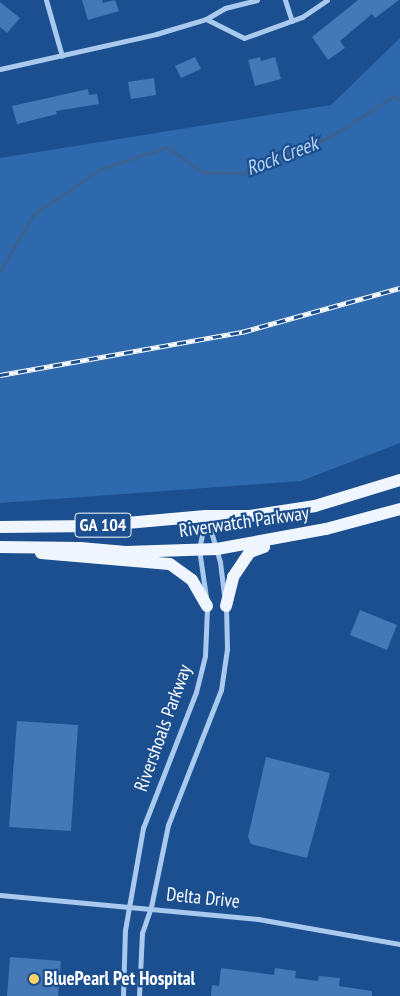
<!DOCTYPE html>
<style>
body{margin:0}
#map{position:relative;width:400px;height:996px;overflow:hidden;background:#1b4f8f;font-family:"PT Sans Narrow",sans-serif}
div>[style]{position:absolute}
[style*='--x']{left:calc(var(--x)*1px);top:calc(var(--y)*1px);width:calc(var(--w)*1px);rotate:calc(var(--a)*1deg)}
.green>*{inset:0;background:#2e69ad}
.stream>*{height:3px;margin:-1.5px;padding:0 1.5px;transform-origin:1.5px;border-radius:1.5px;background:#3c6290}
.building>*{inset:0;background:#4478b7}
.minor>*{height:5px;margin:-2.5px;padding:0 2.5px;transform-origin:2.5px;border-radius:2.5px;background:#a9c9ee}
.primary>*{height:12px;margin:-6px;padding:0 6px;transform-origin:6px;border-radius:6px;background:#f0f6ff}
.rail>*{height:5px;margin-top:-2.5px;transform-origin:0;background:repeating-linear-gradient(90deg,#1b4f8f 0 9px,#fff 0 18px);box-sizing:border-box;border-block:1px solid #fff}
.dots>*{width:14px;height:14px;translate:-50% -50%;box-sizing:border-box;border:2px solid #1b4f8f;border-radius:50%}
span{translate:-50% -50%;white-space:nowrap;text-align:center;line-height:1.15;-webkit-text-stroke:4.5px #1b4f8f;paint-order:stroke}
.shield-label span{padding:1px 4px;background:#1b4f8f;border:1px solid;border-radius:4px;-webkit-text-stroke-width:0}
.shield-label{font-size:18px;color:#fff;font-weight:700}
.street-label{font-size:19px;color:#fff}
.poi-label{font-size:19px;color:#fff;font-weight:700}
.left{translate:0 -50%;text-align:left}
.water-label{font-size:20px;color:#b5d3f5;font-style:italic}
</style>
<div id="map">
<div class="green">
<div style="clip-path:polygon(400px 38px,400px 443px,301px 481px,0 503px,0 158px,331px 105px)"></div>
</div>
<div class="stream">
<div style="--x:0;--y:271;--w:65;--a:-59.5"></div>
<div style="--x:33;--y:215;--w:81;--a:-34.5"></div>
<div style="--x:100;--y:169;--w:71;--a:-18.2"></div>
<div style="--x:167;--y:147;--w:43;--a:35.5"></div>
<div style="--x:202;--y:172;--w:44;--a:1.3"></div>
<div style="--x:246;--y:173;--w:91;--a:-23.2"></div>
<div style="--x:330;--y:137;--w:76;--a:-32.6"></div>
<div style="--x:394;--y:96;--w:7;--a:27"></div>
</div>
<div class="building">
<div style="clip-path:polygon(82px 0,102px 0,103px 3px,115px 0,119px 11px,88px 20px)"></div>
<div style="clip-path:polygon(358px 0,399px 0,375px 18px,372px 14px,340px 41px,345px 48px,328px 60px,312px 37px)"></div>
<div style="clip-path:polygon(0 2px,20px 18px,7px 33px,0 27px)"></div>
<div style="clip-path:polygon(195px 57px,201px 69px,181px 78px,175px 66px)"></div>
<div style="clip-path:polygon(260px 57px,261px 61px,275px 57px,281px 79px,255px 86px,248px 60px)"></div>
<div style="clip-path:polygon(154px 78px,156px 95px,131px 99px,128px 82px)"></div>
<div style="clip-path:polygon(88px 89px,89px 95px,97px 94px,99px 104px,56px 111px,57px 114px,17px 124px,12px 106px)"></div>
<div style="clip-path:polygon(360px 610px,397px 625px,387px 650px,350px 635px)"></div>
<div style="clip-path:polygon(17px 721px,78px 725px,71px 831px,9px 827px)"></div>
<div style="clip-path:polygon(266px 757px,330px 773px,307px 858px,251px 844px,248px 837px)"></div>
<div style="clip-path:polygon(10px 957px,61px 961px,58px 996px,7px 996px)"></div>
<div style="clip-path:polygon(221px 968px,274px 975px,275px 968px,296px 971px,295px 978px,318px 981px,319px 976px,340px 978px,339px 986px,372px 991px,372px 996px,211px 996px,212px 985px,219px 986px)"></div>
</div>
<div class="minor">
<div style="--x:46;--y:0;--w:58;--a:74.1"></div>
<div style="--x:285;--y:0;--w:22;--a:72"></div>
<div style="--x:206;--y:19;--w:42;--a:26.6"></div>
<div style="--x:244;--y:38;--w:62;--a:-19.9"></div>
<div style="--x:302;--y:17;--w:30;--a:-34"></div>
<div style="--x:0;--y:69;--w:160;--a:-12.6"></div>
<div style="--x:156;--y:34;--w:52;--a:-16.7"></div>
<div style="--x:206;--y:19;--w:22;--a:-30"></div>
<div style="--x:225;--y:8;--w:33;--a:-14"></div>
<div style="--x:207;--y:518;--w:46;--a:73.5"></div>
<div style="--x:220;--y:562;--w:32;--a:83"></div>
<div style="--x:206;--y:597;--w:49;--a:-98.3"></div>
<div style="--x:199;--y:549;--w:34;--a:-78"></div>
<div style="--x:0;--y:895;--w:259;--a:5.3"></div>
<div style="--x:258;--y:919;--w:144;--a:10"></div>
<div style="--x:123;--y:996;--w:66;--a:-88.3"></div>
<div style="--x:125;--y:930;--w:104;--a:-80"></div>
<div style="--x:143;--y:828;--w:146;--a:-68.7"></div>
<div style="--x:196;--y:692;--w:37;--a:-76"></div>
<div style="--x:205;--y:656;--w:48;--a:-87.6"></div>
<div style="--x:139;--y:996;--w:63;--a:-87.3"></div>
<div style="--x:142;--y:933;--w:28;--a:-71"></div>
<div style="--x:151;--y:907;--w:84;--a:-78.3"></div>
<div style="--x:168;--y:825;--w:145;--a:-68.6"></div>
<div style="--x:221;--y:690;--w:41;--a:-81.7"></div>
<div style="--x:227;--y:649;--w:44;--a:-91.3"></div>
</div>
<div class="primary">
<div style="--x:0;--y:527;--w:93;--a:-0.6"></div>
<div style="--x:93;--y:526;--w:113;--a:-5.1"></div>
<div style="--x:206;--y:516;--w:44;--a:0"></div>
<div style="--x:250;--y:516;--w:66;--a:-8.7"></div>
<div style="--x:315;--y:506;--w:89;--a:-17"></div>
<div style="--x:0;--y:547;--w:80;--a:0.7"></div>
<div style="--x:80;--y:548;--w:46;--a:5"></div>
<div style="--x:126;--y:552;--w:91;--a:-1.9"></div>
<div style="--x:217;--y:549;--w:111;--a:-10.4"></div>
<div style="--x:326;--y:529;--w:77;--a:-15.1"></div>
<div style="--x:41;--y:553;--w:129;--a:4.9"></div>
<div style="--x:170;--y:564;--w:27;--a:36"></div>
<div style="--x:192;--y:580;--w:30;--a:60"></div>
<div style="--x:226;--y:606;--w:30;--a:-76"></div>
<div style="--x:233;--y:577;--w:30;--a:-56"></div>
<div style="--x:250;--y:552;--w:15;--a:-20"></div>
</div>
<div class="rail">
<div style="--x:0;--y:375;--w:246;--a:-10.1"></div>
<div style="--x:242;--y:332;--w:164;--a:-15.6"></div>
</div>
<div class="dots">
<div style="left:34px;top:979px;background:#ffd166"></div>
</div>
<div class="shield-label">
<span style="left:103px;top:525px">GA 104</span>
</div>
<div class="street-label">
<span style="left:244px;top:522px;rotate:-8deg">Riverwatch Parkway</span>
<span style="left:163px;top:728px;rotate:-70deg">Rivershoals Parkway</span>
<span style="left:203px;top:898px;rotate:6deg">Delta Drive</span>
</div>
<div class="poi-label">
<span class="left" style="left:44px;top:979px">BluePearl Pet Hospital</span>
</div>
<div class="water-label">
<span style="left:282px;top:156px;rotate:-21deg">Rock Creek</span>
</div>
</div>
